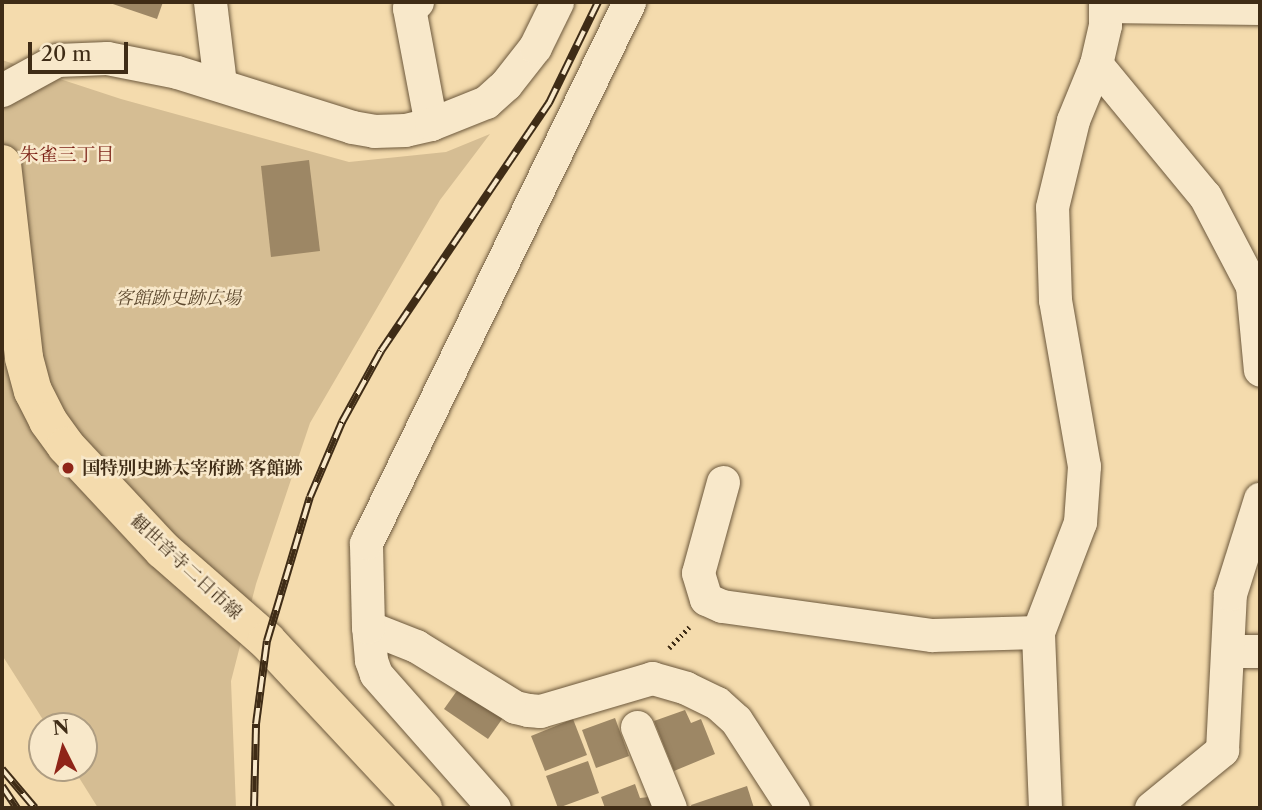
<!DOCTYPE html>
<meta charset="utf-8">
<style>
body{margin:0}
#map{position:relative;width:1262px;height:810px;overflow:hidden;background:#f4dbad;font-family:"Libre Caslon Text","Noto Serif JP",serif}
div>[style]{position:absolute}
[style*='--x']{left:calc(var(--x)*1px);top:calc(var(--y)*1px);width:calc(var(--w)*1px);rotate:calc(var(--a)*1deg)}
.green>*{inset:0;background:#d5bd93}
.building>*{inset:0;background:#9d8765}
.path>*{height:4.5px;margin-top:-2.25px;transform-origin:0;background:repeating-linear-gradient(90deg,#3f2c16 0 2px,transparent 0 5.5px)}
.roads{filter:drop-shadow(0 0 2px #6c583c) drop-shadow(0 0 2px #6c583c)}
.minor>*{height:33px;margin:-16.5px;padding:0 16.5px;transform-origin:16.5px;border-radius:16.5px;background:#f8e8ca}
.major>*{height:38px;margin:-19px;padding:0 19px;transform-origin:19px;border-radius:19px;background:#f4dbad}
.rail>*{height:8px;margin-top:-4px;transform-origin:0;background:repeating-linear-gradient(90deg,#f8e8ca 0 16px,#3f2c16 0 32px);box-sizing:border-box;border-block:2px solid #3f2c16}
.dots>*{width:19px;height:19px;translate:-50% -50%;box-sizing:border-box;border:4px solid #f8e8ca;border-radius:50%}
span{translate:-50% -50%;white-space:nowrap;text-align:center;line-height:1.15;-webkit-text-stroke:5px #f8e8ca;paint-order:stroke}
.park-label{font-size:18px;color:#5d492f;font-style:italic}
.poi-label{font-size:18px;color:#3f2c16;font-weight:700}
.left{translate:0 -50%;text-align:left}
.street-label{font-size:18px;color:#3f2c16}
.neighbourhood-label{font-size:19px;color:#7a1f14}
.frame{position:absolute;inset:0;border:4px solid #3f2c16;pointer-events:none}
.north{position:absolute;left:28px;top:712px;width:70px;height:70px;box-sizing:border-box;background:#f8e8ca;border:2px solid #ae9d82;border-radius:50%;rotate:354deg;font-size:19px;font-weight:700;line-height:28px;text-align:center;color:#3f2c16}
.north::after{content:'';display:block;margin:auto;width:24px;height:32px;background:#8f2418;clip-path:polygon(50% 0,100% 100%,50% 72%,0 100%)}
.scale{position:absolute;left:28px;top:42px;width:100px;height:32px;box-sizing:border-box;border:4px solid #3f2c16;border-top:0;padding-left:9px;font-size:21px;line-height:24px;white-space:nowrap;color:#3f2c16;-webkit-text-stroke:5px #f8e8ca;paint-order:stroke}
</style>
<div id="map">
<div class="green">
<div style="clip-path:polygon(2px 60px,121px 99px,349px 162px,446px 152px,490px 134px,440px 200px,310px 423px,256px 584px,231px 681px,236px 808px,98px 808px,73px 768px,84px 768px,84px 726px,47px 726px,2px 655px)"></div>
</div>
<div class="building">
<div style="clip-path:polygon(107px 2px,163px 2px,157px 19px)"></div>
<div style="clip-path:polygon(309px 160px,320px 251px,271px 257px,261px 166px)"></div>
<div style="clip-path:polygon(461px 685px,505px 715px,488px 739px,444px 709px)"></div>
<div style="clip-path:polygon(685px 710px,691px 723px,701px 719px,715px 754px,674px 771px,654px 721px)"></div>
<div style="clip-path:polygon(615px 718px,629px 756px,596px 768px,582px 730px)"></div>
<div style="clip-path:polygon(573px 719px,587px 755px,545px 771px,531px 736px)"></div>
<div style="clip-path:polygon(588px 761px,599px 793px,558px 808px,546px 776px)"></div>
<div style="clip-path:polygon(635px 784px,640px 798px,649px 797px,653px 808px,605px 808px,601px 797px)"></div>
<div style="clip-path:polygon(747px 786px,754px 808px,692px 808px,691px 805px)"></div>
</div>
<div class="path">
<div style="--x:669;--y:648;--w:29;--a:-46"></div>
</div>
<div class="roads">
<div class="minor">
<div style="--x:210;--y:2;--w:83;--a:83"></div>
<div style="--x:417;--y:2;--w:10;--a:143"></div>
<div style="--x:409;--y:8;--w:118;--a:79.3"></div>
<div style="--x:1105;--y:2;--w:23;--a:90"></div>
<div style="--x:1105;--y:25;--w:40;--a:103"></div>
<div style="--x:1096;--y:64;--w:171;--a:50.5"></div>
<div style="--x:1205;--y:196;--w:102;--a:62.4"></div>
<div style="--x:1252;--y:286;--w:84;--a:84.6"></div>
<div style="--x:1105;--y:6;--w:155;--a:0.7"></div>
<div style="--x:2;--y:90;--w:63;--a:-28.6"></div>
<div style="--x:57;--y:60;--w:50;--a:-2.3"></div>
<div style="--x:107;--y:58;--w:71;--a:11.3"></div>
<div style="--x:177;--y:72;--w:183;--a:17.4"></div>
<div style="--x:352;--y:127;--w:22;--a:10"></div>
<div style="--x:374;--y:131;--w:31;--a:-2"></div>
<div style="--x:405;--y:130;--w:27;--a:-13"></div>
<div style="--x:431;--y:124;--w:59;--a:-21.8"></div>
<div style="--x:486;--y:102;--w:27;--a:-42"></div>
<div style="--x:506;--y:84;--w:47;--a:-51.9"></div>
<div style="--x:535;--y:47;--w:50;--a:-63.9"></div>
<div style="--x:723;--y:482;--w:94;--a:105.4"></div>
<div style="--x:698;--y:573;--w:27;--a:73"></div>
<div style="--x:706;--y:599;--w:17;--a:24"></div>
<div style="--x:722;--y:606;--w:212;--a:7.9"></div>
<div style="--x:932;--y:635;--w:106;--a:-1.6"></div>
<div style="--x:368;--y:627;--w:52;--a:21.6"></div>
<div style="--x:416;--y:646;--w:116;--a:31.6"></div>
<div style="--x:515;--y:707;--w:13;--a:13"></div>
<div style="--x:528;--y:710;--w:12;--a:5"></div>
<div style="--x:540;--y:711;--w:117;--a:-16.4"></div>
<div style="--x:652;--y:678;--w:35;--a:16"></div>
<div style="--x:686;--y:688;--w:34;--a:26"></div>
<div style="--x:717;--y:703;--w:25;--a:42"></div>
<div style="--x:736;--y:720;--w:105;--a:57.1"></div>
<div style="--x:1228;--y:651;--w:32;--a:0"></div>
<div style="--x:637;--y:727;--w:87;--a:67.8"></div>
<div style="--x:494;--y:808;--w:179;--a:-131.4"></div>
<div style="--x:376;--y:674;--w:15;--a:-110"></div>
<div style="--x:371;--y:660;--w:33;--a:-95"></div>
<div style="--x:368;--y:627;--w:84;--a:-91.4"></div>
<div style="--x:366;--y:543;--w:602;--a:-64.07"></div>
<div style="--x:1045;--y:808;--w:176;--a:-92.3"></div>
<div style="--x:1038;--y:632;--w:118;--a:-69.1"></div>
<div style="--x:1080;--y:522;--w:56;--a:-85.9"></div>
<div style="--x:1084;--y:466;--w:169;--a:-99.9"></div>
<div style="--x:1055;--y:300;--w:93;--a:-91.8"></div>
<div style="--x:1052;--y:207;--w:89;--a:-76.4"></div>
<div style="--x:1073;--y:120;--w:61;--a:-67.7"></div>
<div style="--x:1151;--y:808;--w:92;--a:-39.2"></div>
<div style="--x:1222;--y:750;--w:156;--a:-87.1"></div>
<div style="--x:1230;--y:594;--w:100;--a:-72.5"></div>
</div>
<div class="major">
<div style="--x:2;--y:164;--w:195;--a:83.5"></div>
<div style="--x:24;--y:358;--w:34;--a:75"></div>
<div style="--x:33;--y:391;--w:34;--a:63"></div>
<div style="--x:48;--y:421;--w:31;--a:54"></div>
<div style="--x:66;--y:446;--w:142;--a:47"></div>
<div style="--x:163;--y:550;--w:138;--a:41.2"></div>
<div style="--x:267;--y:641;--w:229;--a:47"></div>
</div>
</div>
<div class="rail">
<div style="--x:2;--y:769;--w:51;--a:49.8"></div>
<div style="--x:2;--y:786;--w:27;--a:56"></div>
<div style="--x:254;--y:808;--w:84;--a:-88.6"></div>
<div style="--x:256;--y:724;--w:84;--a:-82.5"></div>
<div style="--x:267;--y:641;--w:150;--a:-73.4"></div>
<div style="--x:310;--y:497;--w:82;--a:-66.9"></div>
<div style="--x:342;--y:422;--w:81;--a:-61.2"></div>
<div style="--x:381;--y:351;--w:300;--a:-55.9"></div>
<div style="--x:549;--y:103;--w:112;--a:-64.1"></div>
</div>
<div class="dots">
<div style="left:68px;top:468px;background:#8f2418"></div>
</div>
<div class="park-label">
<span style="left:178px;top:298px">客館跡史跡広場</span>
</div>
<div class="poi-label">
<span class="left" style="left:82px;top:468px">国特別史跡太宰府跡 客館跡</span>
</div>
<div class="street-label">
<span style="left:186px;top:567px;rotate:43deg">観世音寺二日市線</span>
</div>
<div class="neighbourhood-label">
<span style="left:67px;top:155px">朱雀三丁目</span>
</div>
<div class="frame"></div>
<div class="north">N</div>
<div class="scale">20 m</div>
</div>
